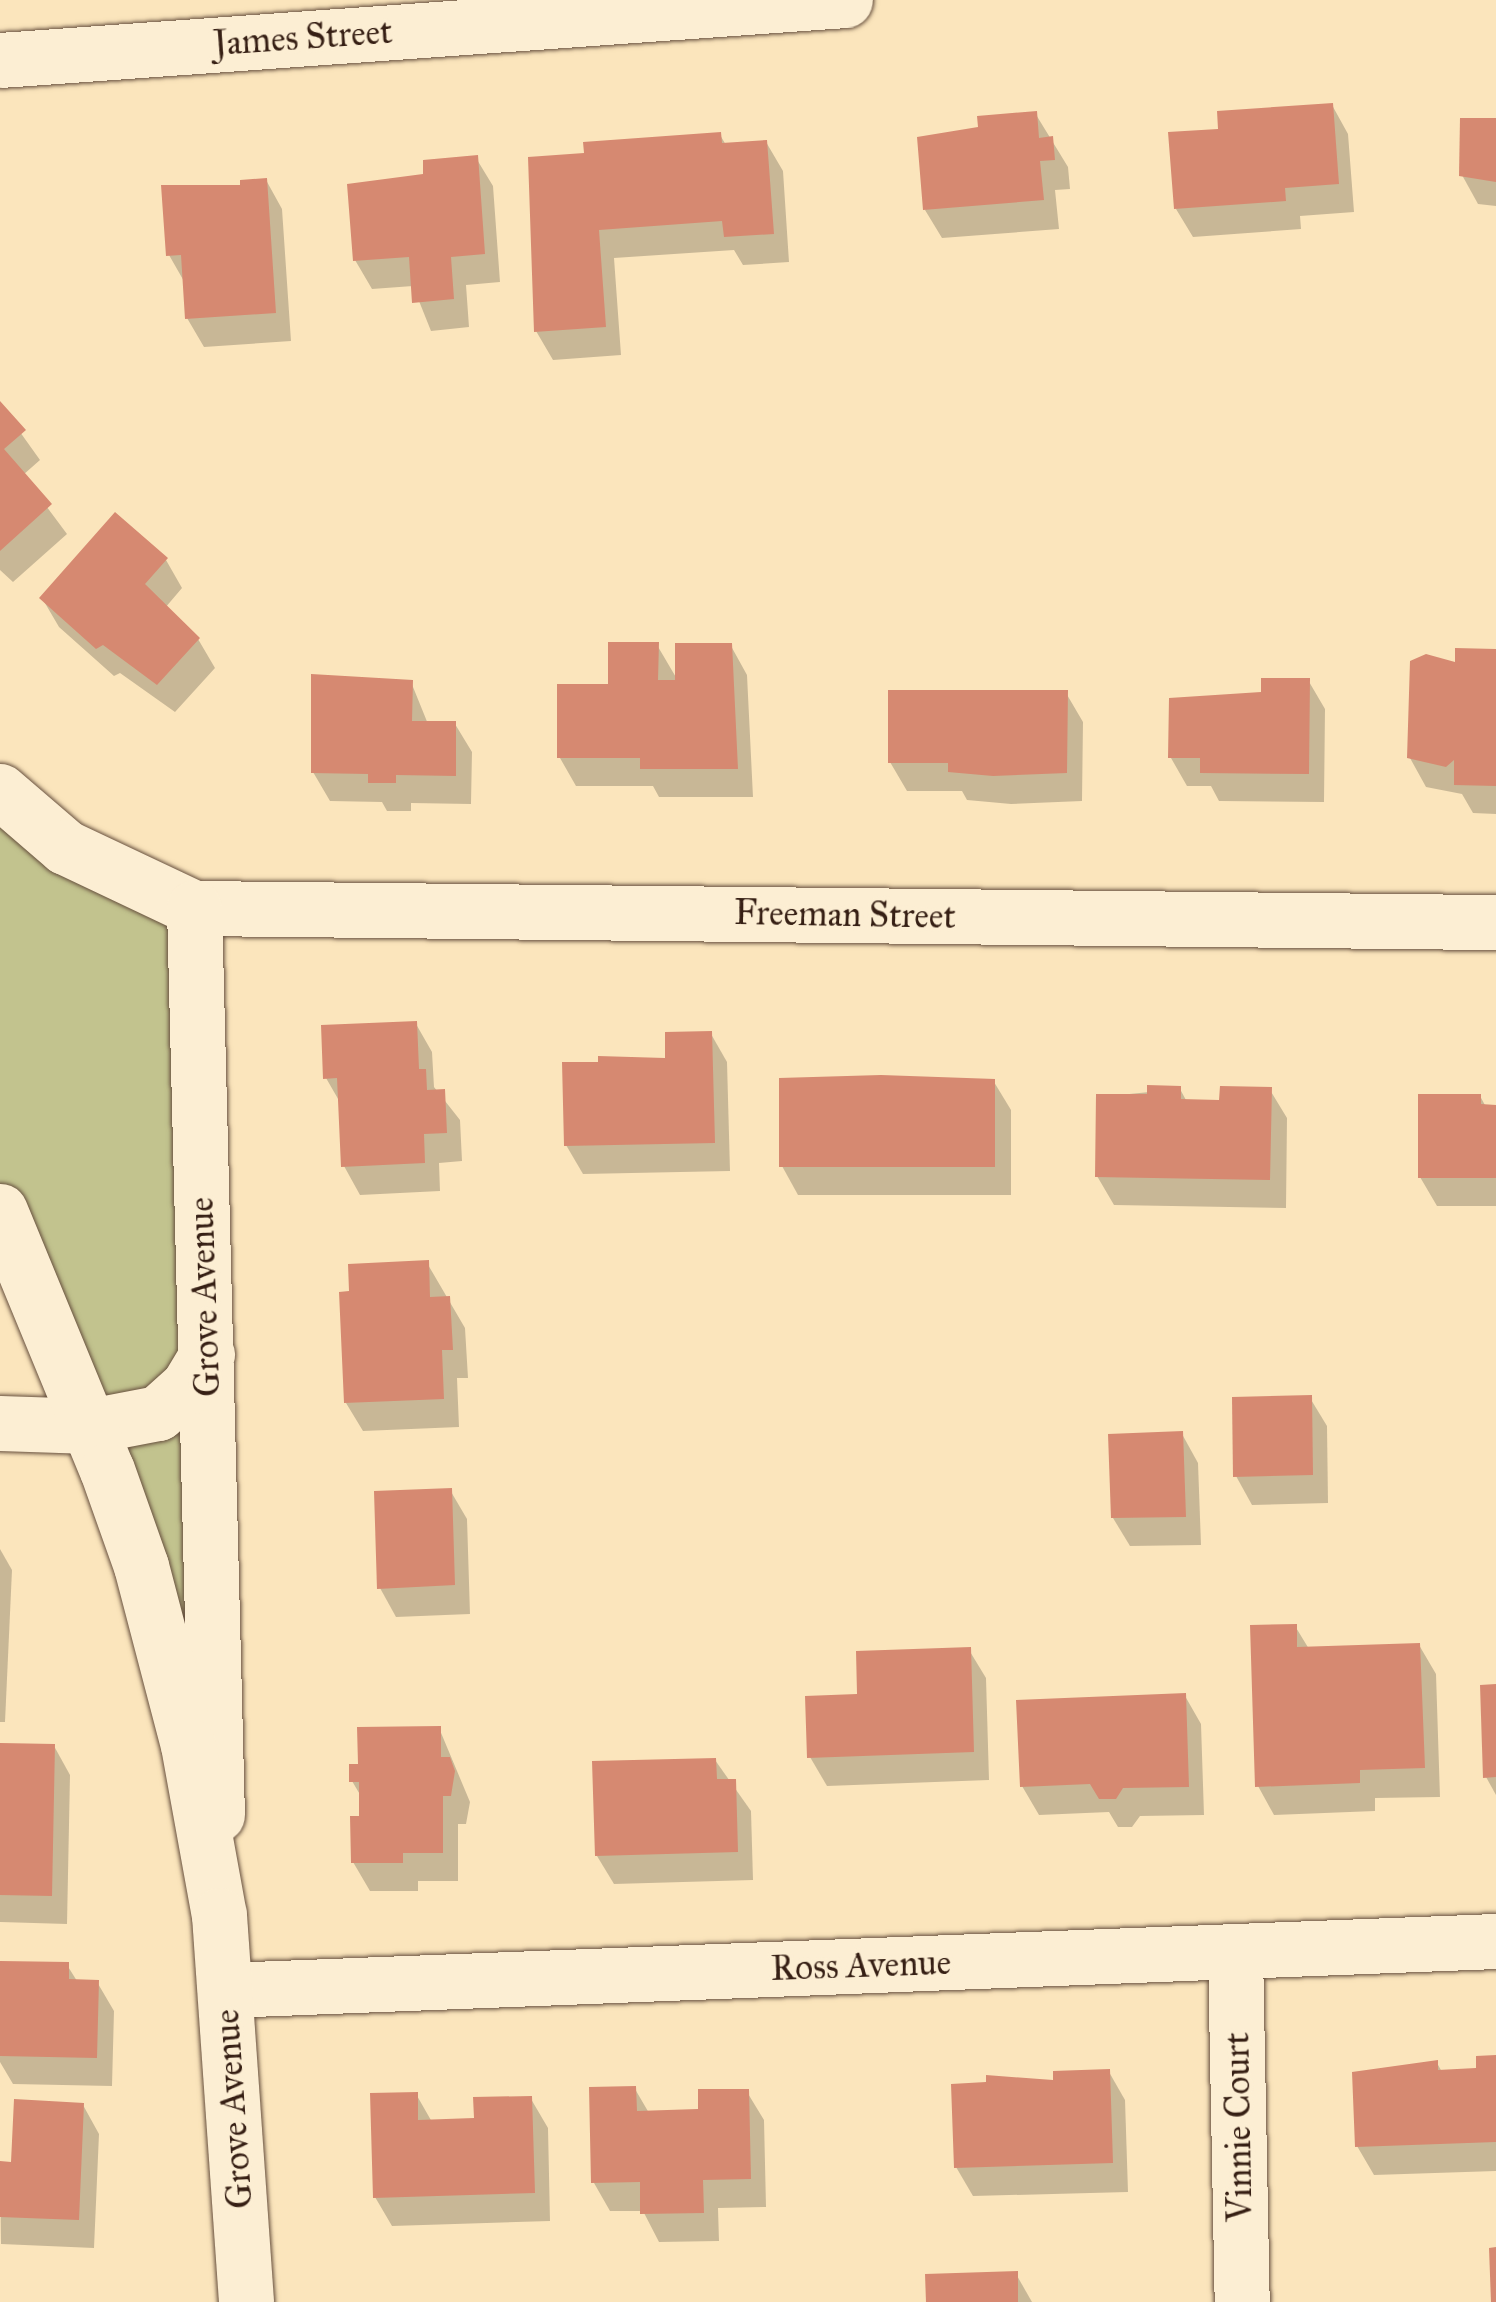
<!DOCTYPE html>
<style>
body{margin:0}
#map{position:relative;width:1496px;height:2302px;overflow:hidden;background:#fbe5bc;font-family:"IM FELL Great Primer",serif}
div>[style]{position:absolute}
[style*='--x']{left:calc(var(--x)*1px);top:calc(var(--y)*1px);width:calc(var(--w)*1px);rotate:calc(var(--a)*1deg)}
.green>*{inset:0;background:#c2c38e}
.shadow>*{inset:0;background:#0003}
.building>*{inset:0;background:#d68971}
.roads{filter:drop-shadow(0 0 2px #67503e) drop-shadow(0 0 2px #67503e)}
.street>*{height:55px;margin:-27.5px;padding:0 27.5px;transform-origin:27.5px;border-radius:27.5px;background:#fceed3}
.secondary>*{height:55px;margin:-27.5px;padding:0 27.5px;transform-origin:27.5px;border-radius:27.5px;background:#fceed3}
span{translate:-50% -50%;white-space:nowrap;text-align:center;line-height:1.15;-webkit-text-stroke:8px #fceed3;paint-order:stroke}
.street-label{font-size:35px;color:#361f14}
</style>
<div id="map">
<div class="green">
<div style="clip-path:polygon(0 791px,194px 908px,211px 1863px,0 1211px)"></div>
</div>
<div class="shadow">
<div style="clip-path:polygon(1332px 105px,1348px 134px,1354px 212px,1300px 216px,1301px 229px,1193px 237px,1176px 209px,1221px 131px)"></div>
<div style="clip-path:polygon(1035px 113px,1068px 167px,1070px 189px,1055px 190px,1059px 229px,942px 238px,925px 210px,981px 129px)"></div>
<div style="clip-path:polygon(1496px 120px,1496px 206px,1478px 204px,1462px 175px)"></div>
<div style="clip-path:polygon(720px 135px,726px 145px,766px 142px,783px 171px,789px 262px,743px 265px,734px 250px,614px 258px,621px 355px,553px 360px,536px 331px,586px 156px)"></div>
<div style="clip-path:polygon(476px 158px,493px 186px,500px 282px,466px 285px,469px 327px,431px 331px,413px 286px,372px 289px,355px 260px,426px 176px)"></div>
<div style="clip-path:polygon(266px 180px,282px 209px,291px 341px,204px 347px,187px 318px,185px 283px,169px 255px,242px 187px)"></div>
<div style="clip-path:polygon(0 404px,40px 460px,23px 475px,67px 534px,13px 582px,0 570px)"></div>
<div style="clip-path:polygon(166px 560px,182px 588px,165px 608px,198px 639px,215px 668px,175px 712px,120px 673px,114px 676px,59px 627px,42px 598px)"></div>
<div style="clip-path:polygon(657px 645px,677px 679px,731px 646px,747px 675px,753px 797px,659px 797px,653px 786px,576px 786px,560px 758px,611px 687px)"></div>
<div style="clip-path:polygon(1496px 651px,1496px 814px,1473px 813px,1462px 794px,1426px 787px,1410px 758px)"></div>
<div style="clip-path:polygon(314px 677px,411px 682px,428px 724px,455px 724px,472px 752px,471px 804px,411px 803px,411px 811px,387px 811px,382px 802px,330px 801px,313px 772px)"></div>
<div style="clip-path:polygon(1308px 680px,1325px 709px,1324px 802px,1219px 801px,1211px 786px,1187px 786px,1171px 758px,1263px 695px)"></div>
<div style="clip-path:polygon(1066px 693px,1083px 722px,1082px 801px,1011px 804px,967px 800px,962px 791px,907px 791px,890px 762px)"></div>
<div style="clip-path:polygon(416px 1024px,432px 1052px,434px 1087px,460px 1120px,462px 1161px,439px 1163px,440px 1191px,360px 1195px,344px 1166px,341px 1104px,326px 1078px)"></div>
<div style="clip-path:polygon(711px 1034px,727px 1062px,730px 1171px,583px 1174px,566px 1145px)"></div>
<div style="clip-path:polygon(994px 1082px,1011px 1110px,1011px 1195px,798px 1195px,782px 1166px)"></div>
<div style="clip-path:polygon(1180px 1089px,1187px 1102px,1222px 1102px,1270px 1090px,1287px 1118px,1286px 1208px,1114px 1205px,1097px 1176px,1099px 1097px)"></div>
<div style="clip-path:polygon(1480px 1096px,1486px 1107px,1496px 1107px,1496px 1206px,1437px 1206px,1420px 1177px)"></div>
<div style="clip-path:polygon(427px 1263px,465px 1328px,468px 1378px,457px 1378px,459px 1427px,363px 1431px,346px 1403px)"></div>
<div style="clip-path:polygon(1310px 1398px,1327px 1426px,1328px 1503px,1252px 1505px,1236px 1476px)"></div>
<div style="clip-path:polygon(1182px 1434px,1198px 1463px,1201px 1545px,1130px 1546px,1113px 1518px)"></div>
<div style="clip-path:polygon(450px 1490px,467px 1519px,470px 1614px,396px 1617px,380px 1588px)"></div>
<div style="clip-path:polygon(0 1549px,12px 1570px,5px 1722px,0 1722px)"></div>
<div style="clip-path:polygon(1295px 1626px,1309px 1649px,1419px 1645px,1436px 1674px,1440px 1797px,1375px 1798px,1375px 1811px,1274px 1815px,1258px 1786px)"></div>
<div style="clip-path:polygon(969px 1650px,986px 1678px,989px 1780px,827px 1786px,810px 1757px,860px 1697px)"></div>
<div style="clip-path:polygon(1496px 1687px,1496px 1795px,1486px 1777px)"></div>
<div style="clip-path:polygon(1185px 1696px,1201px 1724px,1204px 1815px,1140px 1816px,1132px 1827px,1118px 1827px,1109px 1812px,1039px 1815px,1022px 1786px)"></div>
<div style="clip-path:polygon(439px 1728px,470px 1802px,466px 1824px,458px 1824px,458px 1881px,418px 1881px,418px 1891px,370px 1891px,353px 1862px,362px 1798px,352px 1781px,360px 1766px)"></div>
<div style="clip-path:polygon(0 1745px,54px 1746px,70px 1775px,67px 1924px,0 1922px)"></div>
<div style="clip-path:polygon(715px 1760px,751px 1811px,753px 1880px,614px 1884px,597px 1856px)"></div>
<div style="clip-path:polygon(0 1963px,67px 1965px,77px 1981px,97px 1982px,114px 2011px,112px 2086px,13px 2084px,0 2062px)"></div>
<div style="clip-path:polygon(1496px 2057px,1496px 2171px,1374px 2175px,1357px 2146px,1437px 2063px,1442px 2072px,1478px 2071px)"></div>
<div style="clip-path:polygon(1109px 2072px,1125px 2100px,1128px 2192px,973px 2196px,956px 2167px,1055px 2083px)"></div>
<div style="clip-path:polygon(635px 2089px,649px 2113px,700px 2112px,747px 2092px,764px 2120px,766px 2207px,718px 2208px,719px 2241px,659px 2242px,643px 2211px,610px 2211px,594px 2183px)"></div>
<div style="clip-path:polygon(416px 2094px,432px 2122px,476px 2121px,531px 2099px,548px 2128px,550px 2221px,392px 2226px,375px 2197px)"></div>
<div style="clip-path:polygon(83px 2105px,99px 2134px,94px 2248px,1px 2244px,0 2164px,13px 2164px)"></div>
<div style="clip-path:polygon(1016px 2274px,1032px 2302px,928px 2302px)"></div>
</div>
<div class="building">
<div style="clip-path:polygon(1333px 103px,1339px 184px,1285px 188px,1286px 201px,1174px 209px,1168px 132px,1218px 129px,1217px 111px)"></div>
<div style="clip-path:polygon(1037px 111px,1039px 138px,1053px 136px,1055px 160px,1040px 161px,1044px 200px,923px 210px,917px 137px,978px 127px,977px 116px)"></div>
<div style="clip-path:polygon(1460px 118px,1496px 118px,1496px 182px,1459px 176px)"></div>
<div style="clip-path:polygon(721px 132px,722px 143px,767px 140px,774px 234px,724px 237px,722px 221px,599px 230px,606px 327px,534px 332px,528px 157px,584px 153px,583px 142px)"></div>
<div style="clip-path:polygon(478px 155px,485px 254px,451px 257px,454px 299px,412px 303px,409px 257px,353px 261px,347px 184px,423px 174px,423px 160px)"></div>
<div style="clip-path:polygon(267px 178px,276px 313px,185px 319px,181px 255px,166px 256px,161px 185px,240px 185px,240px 180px)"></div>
<div style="clip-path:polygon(0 401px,26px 430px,4px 449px,52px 504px,0 551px)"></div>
<div style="clip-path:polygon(115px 512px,168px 558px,145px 584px,200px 638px,157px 685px,103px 645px,96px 649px,39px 598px)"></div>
<div style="clip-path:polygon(608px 642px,659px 642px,658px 680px,675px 680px,675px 643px,732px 643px,738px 769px,640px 769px,640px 758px,557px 758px,557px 684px,608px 684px)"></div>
<div style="clip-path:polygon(1455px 648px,1496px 649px,1496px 786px,1454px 785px,1454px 760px,1446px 767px,1407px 758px,1410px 661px,1426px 654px,1455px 662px)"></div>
<div style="clip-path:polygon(311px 674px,413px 680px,412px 721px,456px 721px,456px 776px,396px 775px,396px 783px,368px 783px,368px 774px,311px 773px)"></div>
<div style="clip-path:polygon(1261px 678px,1310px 678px,1309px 774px,1200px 773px,1200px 758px,1168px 758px,1169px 698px,1261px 692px)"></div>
<div style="clip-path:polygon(888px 690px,1068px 690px,1067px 773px,993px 776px,948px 772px,948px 763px,888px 763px)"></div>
<div style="clip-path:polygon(417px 1021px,419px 1069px,426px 1069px,427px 1090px,445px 1089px,447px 1133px,424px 1134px,425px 1163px,341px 1167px,337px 1078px,323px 1079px,321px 1025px)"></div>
<div style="clip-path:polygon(712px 1031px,715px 1143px,564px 1146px,562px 1062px,598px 1062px,598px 1056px,665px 1058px,665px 1032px)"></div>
<div style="clip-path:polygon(881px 1075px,995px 1079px,995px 1167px,779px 1167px,779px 1078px)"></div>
<div style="clip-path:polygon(1147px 1085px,1181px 1086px,1181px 1099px,1219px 1100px,1220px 1086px,1272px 1087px,1270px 1180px,1095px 1177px,1096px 1094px,1147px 1094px)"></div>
<div style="clip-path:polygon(1418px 1094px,1481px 1094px,1481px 1104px,1496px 1105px,1496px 1178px,1418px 1178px)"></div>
<div style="clip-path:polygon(429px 1260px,430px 1297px,450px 1296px,453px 1350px,442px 1350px,444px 1399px,344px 1403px,339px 1292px,349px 1291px,348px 1264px)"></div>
<div style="clip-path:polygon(1312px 1395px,1313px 1475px,1233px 1477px,1232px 1397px)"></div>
<div style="clip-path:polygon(1183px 1431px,1186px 1517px,1111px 1518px,1108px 1434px)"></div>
<div style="clip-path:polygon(452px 1488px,455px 1585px,377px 1589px,374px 1491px)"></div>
<div style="clip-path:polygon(1297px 1624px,1297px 1647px,1420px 1643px,1425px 1768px,1360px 1770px,1360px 1783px,1255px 1787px,1250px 1625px)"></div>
<div style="clip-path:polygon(971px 1647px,974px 1752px,807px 1758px,805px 1696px,857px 1694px,856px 1651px)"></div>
<div style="clip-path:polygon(1496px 1684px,1496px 1777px,1483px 1778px,1480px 1685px)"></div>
<div style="clip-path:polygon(1186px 1693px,1189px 1787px,1123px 1788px,1116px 1799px,1099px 1799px,1090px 1784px,1020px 1787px,1016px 1700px)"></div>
<div style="clip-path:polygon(441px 1726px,441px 1757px,450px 1757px,455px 1771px,451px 1796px,443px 1796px,443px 1853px,403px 1853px,403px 1863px,351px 1863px,350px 1816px,359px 1816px,359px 1782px,349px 1782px,349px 1764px,358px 1764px,357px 1727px)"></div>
<div style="clip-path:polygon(0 1743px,55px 1744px,52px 1896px,0 1895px)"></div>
<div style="clip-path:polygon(716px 1758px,717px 1779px,736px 1779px,738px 1852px,595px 1856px,592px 1761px)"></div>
<div style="clip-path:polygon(0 1961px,69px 1962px,69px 1979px,99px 1980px,97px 2058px,0 2056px)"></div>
<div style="clip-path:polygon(1496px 2055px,1496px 2142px,1355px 2147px,1352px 2072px,1438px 2060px,1438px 2070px,1476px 2068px,1476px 2056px)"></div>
<div style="clip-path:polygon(1110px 2069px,1113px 2163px,954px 2168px,951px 2084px,986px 2082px,986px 2075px,1053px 2080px,1053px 2071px)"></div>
<div style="clip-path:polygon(636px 2086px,637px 2111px,698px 2109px,698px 2089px,749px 2089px,751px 2179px,703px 2180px,704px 2213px,640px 2214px,640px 2182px,591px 2183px,589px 2087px)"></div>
<div style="clip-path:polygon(418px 2092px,418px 2120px,474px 2118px,473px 2097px,532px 2096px,535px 2193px,373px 2198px,370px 2093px)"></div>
<div style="clip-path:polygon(14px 2099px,84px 2103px,79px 2220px,0 2217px,0 2161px,11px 2162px)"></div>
<div style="clip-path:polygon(1496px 2247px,1496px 2302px,1491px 2302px,1489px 2248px)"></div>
<div style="clip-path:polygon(1018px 2271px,1018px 2302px,926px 2302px,925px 2274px)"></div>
</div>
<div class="roads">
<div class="street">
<div style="--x:0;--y:791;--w:86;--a:40.7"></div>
<div style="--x:65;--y:847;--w:143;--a:25.3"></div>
<div style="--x:194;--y:908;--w:1302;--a:0.62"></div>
<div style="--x:194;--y:908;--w:907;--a:88.55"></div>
<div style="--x:0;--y:1423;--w:90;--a:1.9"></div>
<div style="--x:90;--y:1426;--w:69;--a:-10.8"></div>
<div style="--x:158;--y:1413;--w:40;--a:-42"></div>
<div style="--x:188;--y:1386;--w:37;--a:-59"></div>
<div style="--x:1235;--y:1952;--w:350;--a:88.9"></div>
<div style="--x:226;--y:1990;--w:1271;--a:-2.21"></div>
</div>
<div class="secondary">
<div style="--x:0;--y:60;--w:847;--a:-4.06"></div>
<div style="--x:0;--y:1211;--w:280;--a:67.6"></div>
<div style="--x:107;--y:1470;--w:102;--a:70.5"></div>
<div style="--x:141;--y:1566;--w:185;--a:75.3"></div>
<div style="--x:188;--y:1745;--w:173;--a:79.7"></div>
<div style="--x:219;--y:1915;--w:388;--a:86"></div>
</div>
</div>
<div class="street-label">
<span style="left:303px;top:38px;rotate:-4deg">James Street</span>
<span style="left:845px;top:915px;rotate:1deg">Freeman Street</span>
<span style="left:205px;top:1297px;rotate:-92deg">Grove Avenue</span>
<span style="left:861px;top:1966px;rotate:-2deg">Ross Avenue</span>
<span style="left:234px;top:2109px;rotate:-94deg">Grove Avenue</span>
<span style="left:1239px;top:2127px;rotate:-91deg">Vinnie Court</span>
</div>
</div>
